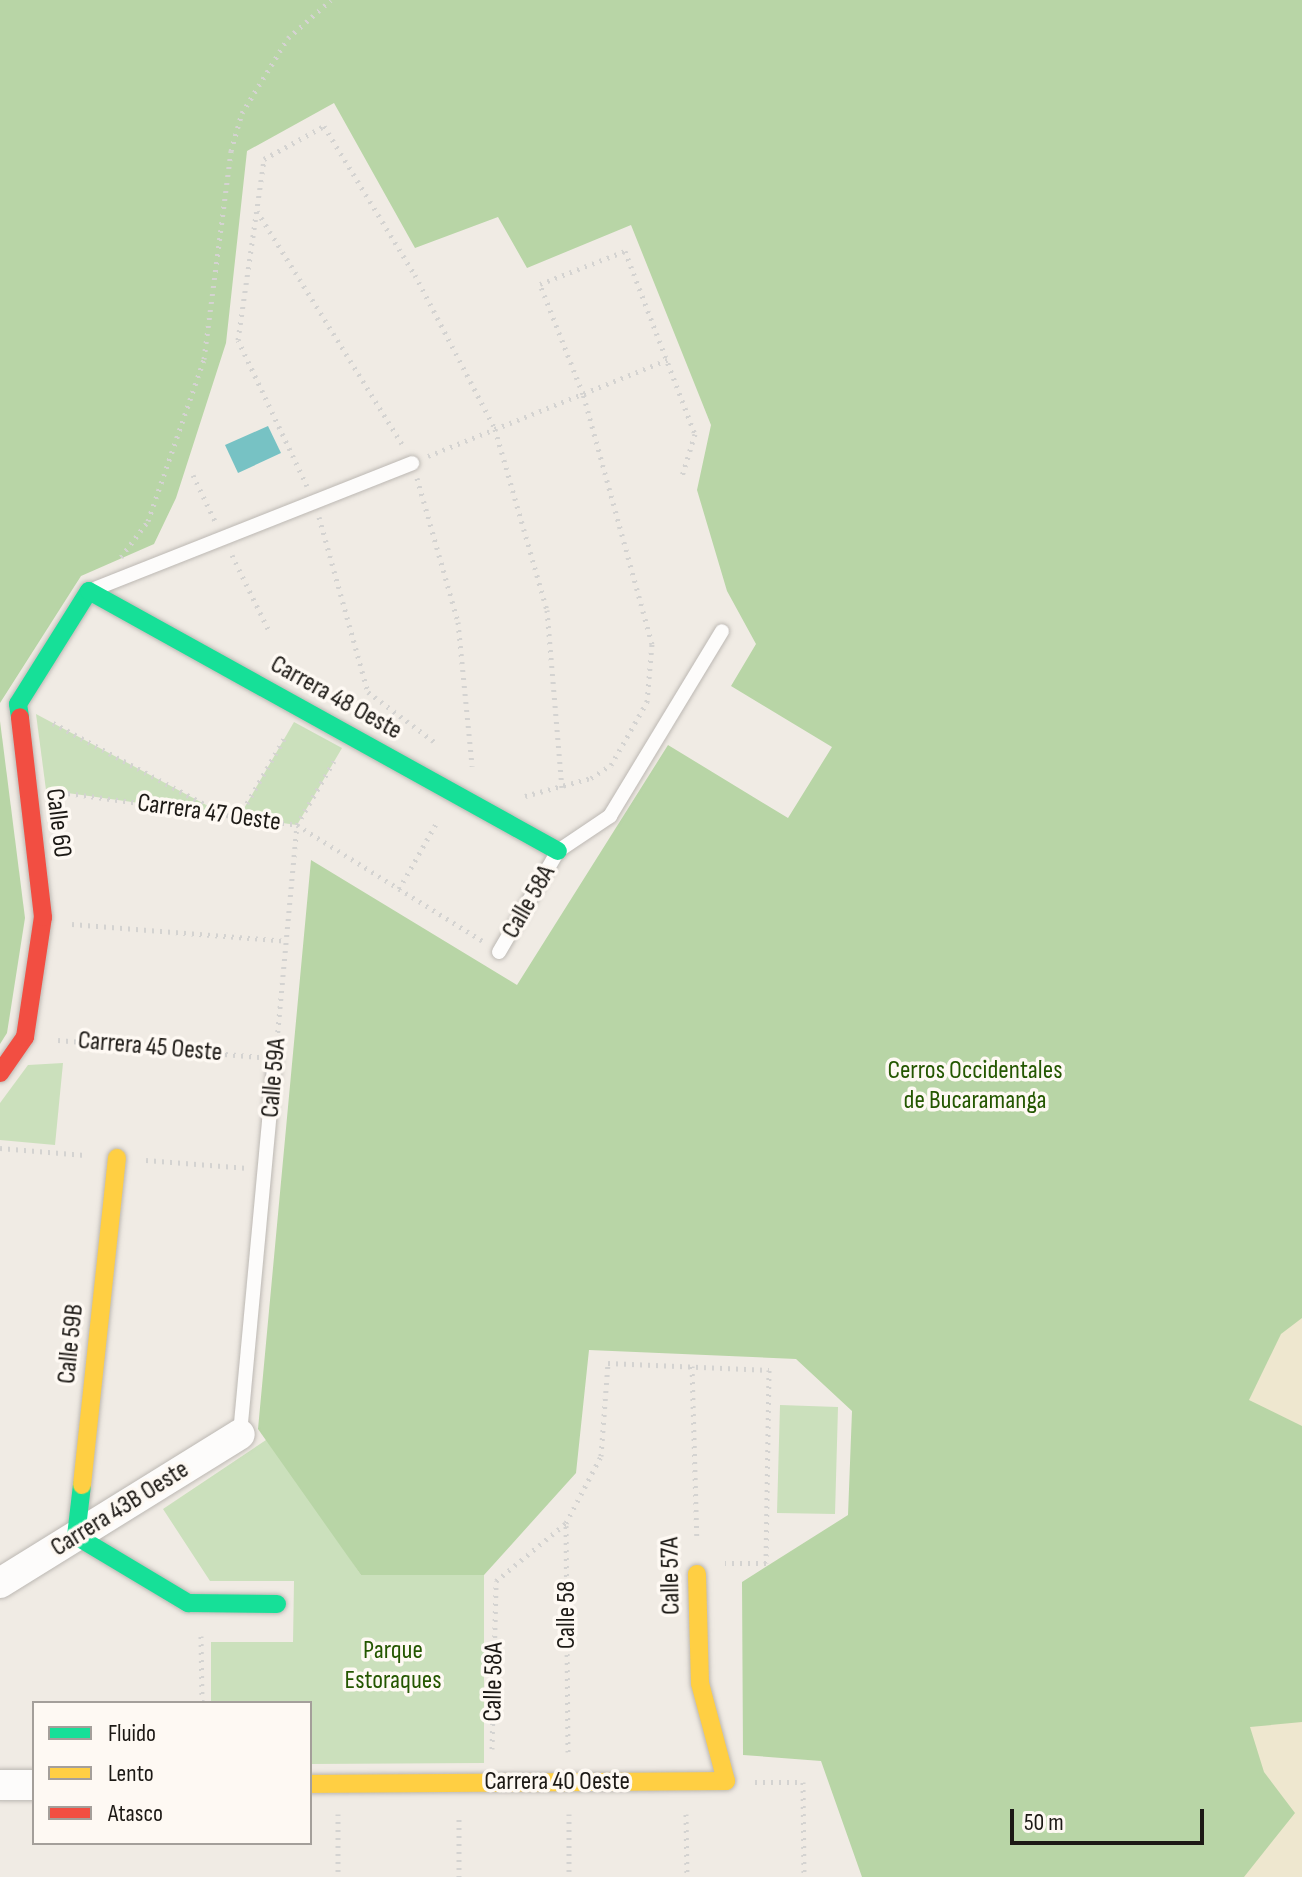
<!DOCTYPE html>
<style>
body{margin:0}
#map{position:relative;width:1302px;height:1877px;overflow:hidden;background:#f0ebe4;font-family:"Sofia Sans Condensed",sans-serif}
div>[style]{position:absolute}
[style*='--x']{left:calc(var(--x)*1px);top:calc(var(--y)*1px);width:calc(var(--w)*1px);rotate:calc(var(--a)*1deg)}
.green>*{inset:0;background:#cbe0bc}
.forest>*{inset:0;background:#b8d5a6}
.sand>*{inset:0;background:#eee7cf}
.water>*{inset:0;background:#77c2c4}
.path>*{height:5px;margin-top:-2.5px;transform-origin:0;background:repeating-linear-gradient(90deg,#d4d3d1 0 2px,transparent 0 8px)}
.roads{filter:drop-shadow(0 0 2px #bcb8b3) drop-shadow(0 0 2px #bcb8b3)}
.lane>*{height:14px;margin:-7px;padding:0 7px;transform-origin:7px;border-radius:7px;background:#fdfcfb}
.street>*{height:30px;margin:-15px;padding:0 15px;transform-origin:15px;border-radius:15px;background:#fdfcfb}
.fast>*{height:18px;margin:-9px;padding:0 9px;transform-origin:9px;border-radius:9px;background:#16e098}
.slow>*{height:18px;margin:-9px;padding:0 9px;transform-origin:9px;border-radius:9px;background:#ffcf43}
.jam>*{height:18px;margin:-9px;padding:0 9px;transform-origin:9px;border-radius:9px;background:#f24e42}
span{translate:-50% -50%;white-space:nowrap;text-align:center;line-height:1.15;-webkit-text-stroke:7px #fef9f3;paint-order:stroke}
.street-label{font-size:26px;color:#1c1915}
.park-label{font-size:26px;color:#245701}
.legend{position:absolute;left:32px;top:1701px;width:280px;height:144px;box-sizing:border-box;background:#fef9f3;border:2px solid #a49f9a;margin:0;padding:10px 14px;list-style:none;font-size:24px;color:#1c1915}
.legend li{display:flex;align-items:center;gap:16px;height:40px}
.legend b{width:40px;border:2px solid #a49f9a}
.scale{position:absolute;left:1010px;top:1809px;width:194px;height:36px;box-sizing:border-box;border:4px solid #1c1915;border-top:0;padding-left:10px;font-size:24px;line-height:28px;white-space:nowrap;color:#1c1915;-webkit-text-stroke:6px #fef9f3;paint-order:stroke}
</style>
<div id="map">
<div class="green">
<div style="clip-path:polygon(36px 714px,225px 815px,46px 790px)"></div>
<div style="clip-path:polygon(294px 722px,342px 748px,297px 825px,239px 817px)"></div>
<div style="clip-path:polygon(63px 1063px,55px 1145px,0 1140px,0 1103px,28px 1065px)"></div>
<div style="clip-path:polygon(780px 1405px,838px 1407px,835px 1514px,777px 1513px)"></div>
<div style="clip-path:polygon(269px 1438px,361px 1575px,484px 1575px,484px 1763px,310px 1764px,310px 1703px,211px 1703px,211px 1642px,293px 1642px,294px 1581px,210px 1581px,163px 1509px)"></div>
</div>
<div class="forest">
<div style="clip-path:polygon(0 0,1302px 0,1302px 1877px,862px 1877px,821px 1761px,743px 1755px,742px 1582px,848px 1515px,852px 1411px,796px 1359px,589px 1350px,576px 1473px,484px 1575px,361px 1575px,258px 1429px,311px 860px,517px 985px,668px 745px,788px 818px,832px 747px,731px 686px,756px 644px,727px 591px,697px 490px,711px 425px,631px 225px,527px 268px,498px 217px,415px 248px,334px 103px,247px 151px,226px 343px,176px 498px,154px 544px,81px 576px,0 703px)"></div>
<div style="clip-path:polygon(0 721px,25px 918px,7px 1033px,0 1044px)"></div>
</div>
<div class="sand">
<div style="clip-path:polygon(1302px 1318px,1302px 1426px,1249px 1400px,1281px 1334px)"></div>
<div style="clip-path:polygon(1302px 1722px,1302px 1877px,1244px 1877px,1295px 1813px,1264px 1772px,1250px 1727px)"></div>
</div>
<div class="water">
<div style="clip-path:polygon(268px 426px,281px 453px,238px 473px,225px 445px)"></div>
</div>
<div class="path">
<div style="--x:257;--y:211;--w:278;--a:58.1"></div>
<div style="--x:428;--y:456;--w:258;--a:-21.9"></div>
<div style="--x:193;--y:475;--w:51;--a:64.4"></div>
<div style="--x:417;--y:478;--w:150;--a:74.1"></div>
<div style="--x:458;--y:622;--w:145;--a:84.4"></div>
<div style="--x:307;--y:486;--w:161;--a:-115.3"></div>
<div style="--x:238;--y:340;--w:183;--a:-81.8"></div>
<div style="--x:264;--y:159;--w:68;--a:-28.8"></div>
<div style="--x:324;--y:126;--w:175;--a:58.6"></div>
<div style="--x:415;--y:275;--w:174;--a:62.5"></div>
<div style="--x:495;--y:429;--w:188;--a:74"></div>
<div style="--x:547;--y:610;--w:178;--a:85.2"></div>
<div style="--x:319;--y:517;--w:182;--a:74.4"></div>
<div style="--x:368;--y:692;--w:85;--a:36.9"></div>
<div style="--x:232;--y:555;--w:85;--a:64"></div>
<div style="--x:121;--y:557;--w:45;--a:-53.1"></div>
<div style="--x:148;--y:521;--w:171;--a:-70.9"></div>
<div style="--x:204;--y:359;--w:210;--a:-82.6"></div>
<div style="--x:231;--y:151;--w:40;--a:-74"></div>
<div style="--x:242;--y:113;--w:88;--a:-58.5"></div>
<div style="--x:288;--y:38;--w:57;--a:-41.5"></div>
<div style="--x:53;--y:723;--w:191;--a:28.2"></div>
<div style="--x:60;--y:792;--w:239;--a:7.9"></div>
<div style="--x:297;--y:825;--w:223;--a:32"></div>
<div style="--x:525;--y:796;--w:68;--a:-15.3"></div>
<div style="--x:591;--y:778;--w:24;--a:-33"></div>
<div style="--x:611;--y:765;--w:73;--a:-60.3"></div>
<div style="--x:647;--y:702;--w:58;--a:-85.1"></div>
<div style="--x:652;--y:644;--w:259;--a:-105.4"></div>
<div style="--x:583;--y:394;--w:118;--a:-111.4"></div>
<div style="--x:540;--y:284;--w:91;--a:-21.2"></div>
<div style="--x:625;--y:251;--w:196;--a:69.1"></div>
<div style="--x:695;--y:434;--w:44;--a:107.2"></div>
<div style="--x:239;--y:817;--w:92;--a:-60.1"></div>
<div style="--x:399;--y:889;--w:77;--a:-60.4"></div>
<div style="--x:72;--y:924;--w:215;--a:4.5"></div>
<div style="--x:58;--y:1040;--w:202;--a:4.8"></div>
<div style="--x:277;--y:1040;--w:216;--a:-84.7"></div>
<div style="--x:297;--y:825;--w:74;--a:-60"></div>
<div style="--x:0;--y:1148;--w:85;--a:4.7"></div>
<div style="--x:146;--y:1160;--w:102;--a:4.5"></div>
<div style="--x:692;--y:1366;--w:175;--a:88.4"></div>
<div style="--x:201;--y:1636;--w:67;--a:89.1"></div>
<div style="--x:492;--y:1749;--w:168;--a:-88.6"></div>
<div style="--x:496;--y:1581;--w:91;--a:-39.6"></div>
<div style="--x:568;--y:1752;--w:229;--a:-90.5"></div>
<div style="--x:566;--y:1523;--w:76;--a:-62.4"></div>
<div style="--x:601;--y:1456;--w:93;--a:-85.7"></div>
<div style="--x:608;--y:1363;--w:161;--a:2.5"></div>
<div style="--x:769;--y:1370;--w:193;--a:90.9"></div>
<div style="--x:766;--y:1563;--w:41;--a:180"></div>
<div style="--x:755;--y:1782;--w:48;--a:0"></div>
<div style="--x:803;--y:1782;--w:95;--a:89.4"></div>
<div style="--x:338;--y:1814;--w:63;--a:90"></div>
<div style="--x:569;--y:1814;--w:63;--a:90"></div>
<div style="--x:686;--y:1814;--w:63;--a:89.1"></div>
<div style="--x:459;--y:1877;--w:63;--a:-90"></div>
</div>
<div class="roads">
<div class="lane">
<div style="--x:97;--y:588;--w:339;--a:-21.6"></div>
<div style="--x:499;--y:952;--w:117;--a:-59.7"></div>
<div style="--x:558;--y:851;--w:63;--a:-33.9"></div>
<div style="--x:610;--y:816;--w:216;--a:-58.8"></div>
<div style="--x:240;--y:1434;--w:378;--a:-84.7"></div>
</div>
<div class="street">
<div style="--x:0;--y:1583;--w:282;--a:-31.8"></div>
<div style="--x:0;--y:1785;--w:34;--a:0"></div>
</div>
<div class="fast">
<div style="--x:20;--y:717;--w:13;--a:-99"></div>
<div style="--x:18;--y:704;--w:133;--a:-57.9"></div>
<div style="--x:89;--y:591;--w:536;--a:29"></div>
<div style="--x:82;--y:1485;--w:51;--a:96.7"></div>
<div style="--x:76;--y:1536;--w:131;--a:30.9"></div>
<div style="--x:188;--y:1603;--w:89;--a:0.6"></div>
</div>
<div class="slow">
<div style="--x:82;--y:1485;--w:329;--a:-83.9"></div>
<div style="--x:310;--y:1784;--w:416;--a:-0.4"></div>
<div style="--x:726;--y:1781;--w:101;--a:-104.9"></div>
<div style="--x:700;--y:1683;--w:109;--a:-91.6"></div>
</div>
<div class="jam">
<div style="--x:0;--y:1073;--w:44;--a:-55.2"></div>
<div style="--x:25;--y:1037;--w:121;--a:-81.5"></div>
<div style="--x:43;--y:917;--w:201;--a:-96.6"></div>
</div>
</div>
<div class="street-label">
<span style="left:336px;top:698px;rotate:29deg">Carrera 48 Oeste</span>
<span style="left:209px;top:813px;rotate:8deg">Carrera 47 Oeste</span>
<span style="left:58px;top:823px;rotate:83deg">Calle 60</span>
<span style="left:529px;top:902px;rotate:-60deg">Calle 58A</span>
<span style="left:150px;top:1047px;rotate:5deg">Carrera 45 Oeste</span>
<span style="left:274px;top:1078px;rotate:-85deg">Calle 59A</span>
<span style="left:71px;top:1344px;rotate:-84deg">Calle 59B</span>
<span style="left:120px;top:1509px;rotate:-32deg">Carrera 43B Oeste</span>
<span style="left:671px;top:1576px;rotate:-91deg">Calle 57A</span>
<span style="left:567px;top:1615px;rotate:-90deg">Calle 58</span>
<span style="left:494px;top:1682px;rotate:-89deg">Calle 58A</span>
<span style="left:557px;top:1782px">Carrera 40 Oeste</span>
</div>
<div class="park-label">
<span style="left:975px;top:1086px">Cerros Occidentales<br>de Bucaramanga</span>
<span style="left:393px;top:1666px">Parque<br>Estoraques</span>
</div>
<ul class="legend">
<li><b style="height:10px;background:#16e098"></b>Fluido</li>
<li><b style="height:10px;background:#ffcf43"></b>Lento</li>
<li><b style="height:10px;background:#f24e42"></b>Atasco</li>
</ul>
<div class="scale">50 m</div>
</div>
